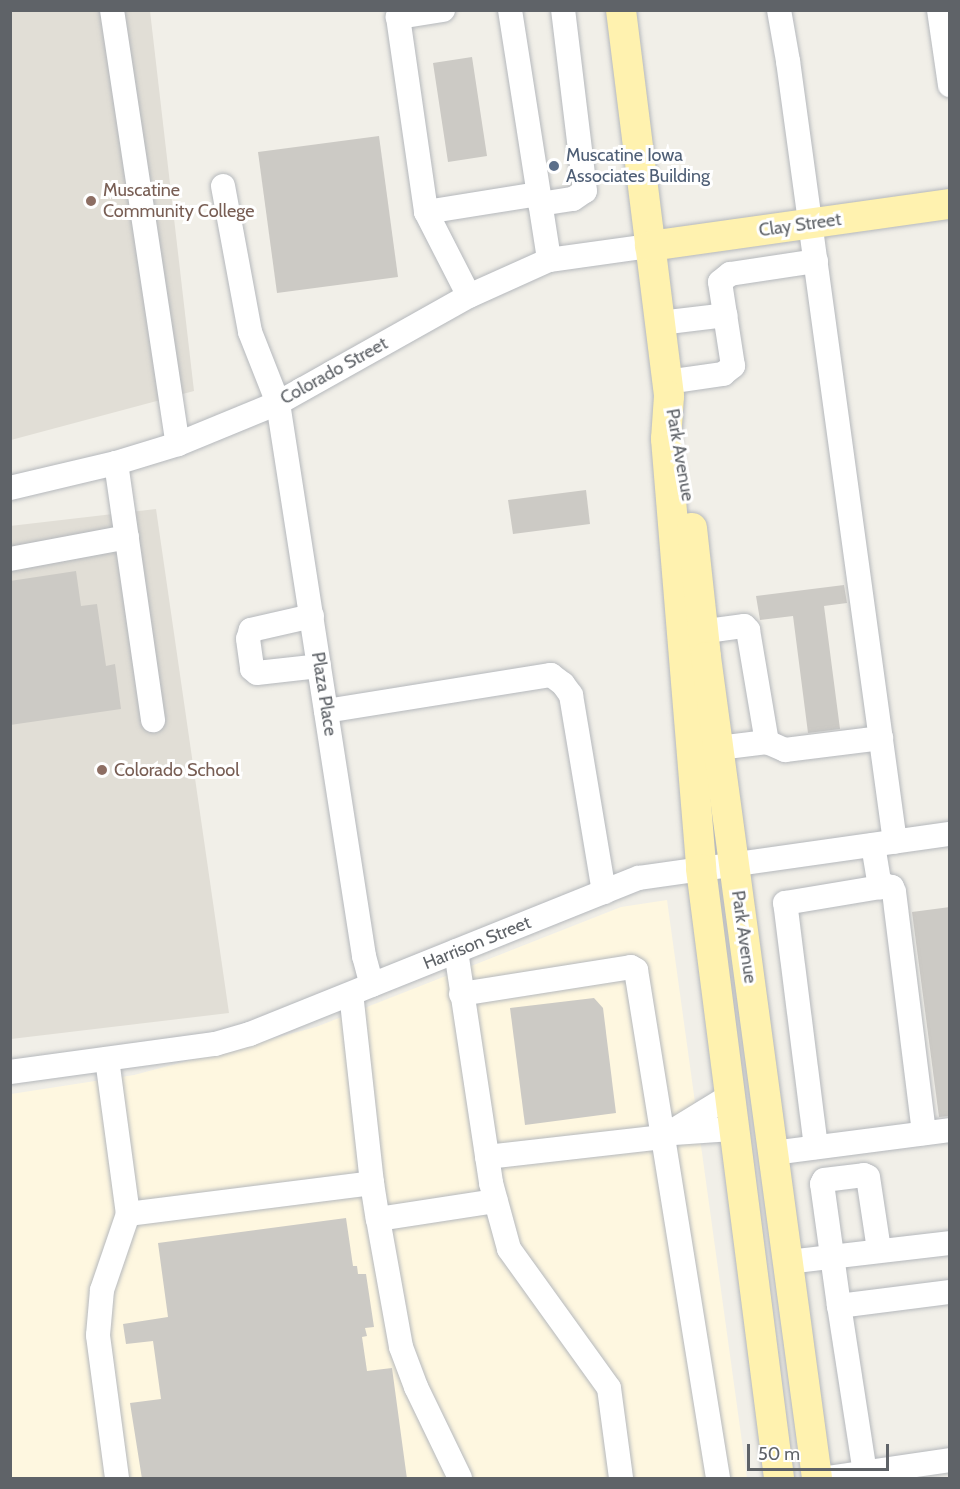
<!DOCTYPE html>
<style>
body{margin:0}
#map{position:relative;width:960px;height:1489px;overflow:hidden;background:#f1efe8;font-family:Cabin,sans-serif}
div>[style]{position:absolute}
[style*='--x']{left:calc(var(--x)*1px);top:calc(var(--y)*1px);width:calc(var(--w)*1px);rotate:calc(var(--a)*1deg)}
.commercial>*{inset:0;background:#fef7e0}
.education>*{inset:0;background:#e1ded6}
.building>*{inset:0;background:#cccac5}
.roads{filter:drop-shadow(0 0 2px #b5b8bc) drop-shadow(0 0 2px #b5b8bc)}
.minor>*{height:24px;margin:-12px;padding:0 12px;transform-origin:12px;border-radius:12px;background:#fff}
.major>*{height:30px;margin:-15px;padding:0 15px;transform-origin:15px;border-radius:15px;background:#fff2af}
.dots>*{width:16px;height:16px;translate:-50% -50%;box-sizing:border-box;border:3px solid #fff;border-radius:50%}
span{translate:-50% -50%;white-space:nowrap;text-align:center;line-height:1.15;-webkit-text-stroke:6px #fff;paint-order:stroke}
.service-label{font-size:18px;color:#4e5e75}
.left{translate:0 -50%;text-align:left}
.education-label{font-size:18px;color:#785e54}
.street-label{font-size:18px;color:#5f6368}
.frame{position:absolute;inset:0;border:12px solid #5f6368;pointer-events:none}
.scale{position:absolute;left:747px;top:1444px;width:142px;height:27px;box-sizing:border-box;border:3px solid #5f6368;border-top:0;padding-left:8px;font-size:18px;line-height:21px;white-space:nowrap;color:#5f6368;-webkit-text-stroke:4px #fff;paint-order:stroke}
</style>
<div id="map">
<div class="commercial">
<div style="clip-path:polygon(667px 900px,747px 1478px,11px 1478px,11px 1094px,134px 1075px,316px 1027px,621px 907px)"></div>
</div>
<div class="education">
<div style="clip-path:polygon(10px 11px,150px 11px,194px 391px,11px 440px)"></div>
<div style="clip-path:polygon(156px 509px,229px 1013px,11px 1039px,10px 526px)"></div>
</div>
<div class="building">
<div style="clip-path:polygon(472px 57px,487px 156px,448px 162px,433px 63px)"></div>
<div style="clip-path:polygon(379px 136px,398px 277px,277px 293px,258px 152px)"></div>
<div style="clip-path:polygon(586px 490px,590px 524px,513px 534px,508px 500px)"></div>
<div style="clip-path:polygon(76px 571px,81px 606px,97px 604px,106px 666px,115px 664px,121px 709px,10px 725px,10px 581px)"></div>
<div style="clip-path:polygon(844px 585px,847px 603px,824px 606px,840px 729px,808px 733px,793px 616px,760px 620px,756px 596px)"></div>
<div style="clip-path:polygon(950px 907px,950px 1116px,939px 1117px,912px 912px)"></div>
<div style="clip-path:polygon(594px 998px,603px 1008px,616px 1113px,525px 1125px,510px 1008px)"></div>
<div style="clip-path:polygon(346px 1218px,353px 1266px,357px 1266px,358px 1274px,366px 1274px,374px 1327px,365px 1328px,367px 1336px,362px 1337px,367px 1371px,392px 1368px,407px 1479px,142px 1479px,130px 1403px,161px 1399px,153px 1341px,126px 1344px,123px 1324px,168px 1317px,158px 1243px)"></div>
</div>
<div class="roads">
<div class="minor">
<div style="--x:112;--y:10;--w:439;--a:81.4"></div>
<div style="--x:443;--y:10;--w:46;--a:171.2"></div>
<div style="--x:398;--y:17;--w:197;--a:81.8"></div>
<div style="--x:426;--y:212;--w:94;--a:62.9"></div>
<div style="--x:510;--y:10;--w:253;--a:81.1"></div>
<div style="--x:779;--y:10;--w:52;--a:80"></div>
<div style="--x:788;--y:61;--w:788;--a:82.2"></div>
<div style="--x:939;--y:10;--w:76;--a:81.7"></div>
<div style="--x:223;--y:186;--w:148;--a:79.5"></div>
<div style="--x:250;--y:332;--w:76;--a:68.5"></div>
<div style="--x:278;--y:403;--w:560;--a:81.16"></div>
<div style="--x:364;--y:956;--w:30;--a:75"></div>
<div style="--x:540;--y:204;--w:33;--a:-9"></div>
<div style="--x:573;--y:199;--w:14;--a:-34"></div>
<div style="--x:585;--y:191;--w:182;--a:-96.9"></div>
<div style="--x:426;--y:212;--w:113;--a:-9.1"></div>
<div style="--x:660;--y:323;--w:66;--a:-6.9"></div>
<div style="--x:667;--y:382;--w:57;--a:-8.1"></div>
<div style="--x:723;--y:374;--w:13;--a:-39"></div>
<div style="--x:733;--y:366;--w:85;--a:-98.8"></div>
<div style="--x:720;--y:282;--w:13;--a:-39"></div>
<div style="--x:730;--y:274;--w:87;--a:-8.6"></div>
<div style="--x:116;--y:463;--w:260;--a:81.8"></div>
<div style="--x:10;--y:488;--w:109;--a:-13.3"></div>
<div style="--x:116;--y:463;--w:65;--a:-17"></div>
<div style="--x:178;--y:444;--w:108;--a:-22.3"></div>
<div style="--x:278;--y:403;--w:219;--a:-29.3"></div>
<div style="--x:469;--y:296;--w:88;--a:-24.2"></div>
<div style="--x:549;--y:260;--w:102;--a:-7.9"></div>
<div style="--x:10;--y:559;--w:119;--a:-10.6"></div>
<div style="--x:312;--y:616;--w:63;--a:167.1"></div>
<div style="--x:251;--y:630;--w:9;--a:108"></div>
<div style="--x:248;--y:639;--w:30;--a:82"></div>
<div style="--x:252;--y:669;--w:6;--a:39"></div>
<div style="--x:257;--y:673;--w:62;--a:-6.4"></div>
<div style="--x:685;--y:634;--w:60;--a:-7.7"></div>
<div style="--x:744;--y:626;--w:6;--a:45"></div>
<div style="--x:748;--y:630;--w:114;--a:80.4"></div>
<div style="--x:767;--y:742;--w:49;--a:173"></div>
<div style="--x:326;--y:711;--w:228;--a:-9.1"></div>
<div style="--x:551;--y:675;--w:15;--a:37"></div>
<div style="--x:563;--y:684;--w:14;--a:54"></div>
<div style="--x:571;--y:695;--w:200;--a:80.5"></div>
<div style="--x:767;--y:742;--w:20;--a:24"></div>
<div style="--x:785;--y:750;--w:97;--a:-7.1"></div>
<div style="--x:873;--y:845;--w:43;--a:80.5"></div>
<div style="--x:456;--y:951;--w:235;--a:81.4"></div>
<div style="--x:491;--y:1183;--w:68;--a:74.7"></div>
<div style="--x:509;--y:1249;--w:171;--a:54.3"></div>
<div style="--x:609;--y:1388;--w:91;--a:82.4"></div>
<div style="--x:461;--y:994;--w:172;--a:-9"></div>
<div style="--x:631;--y:967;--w:6;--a:31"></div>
<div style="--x:636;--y:970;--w:515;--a:80.83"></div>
<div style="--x:107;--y:1059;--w:156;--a:82.3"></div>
<div style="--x:128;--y:1214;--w:246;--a:-7.2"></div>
<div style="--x:372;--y:1183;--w:190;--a:-96.3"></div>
<div style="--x:10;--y:1072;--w:207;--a:-7.8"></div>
<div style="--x:215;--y:1044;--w:36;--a:-16"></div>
<div style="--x:250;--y:1034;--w:419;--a:-21.9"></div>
<div style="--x:639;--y:878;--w:314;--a:-8.1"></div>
<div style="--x:674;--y:1133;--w:58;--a:-3.9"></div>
<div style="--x:816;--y:1147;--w:246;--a:-97.2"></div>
<div style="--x:785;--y:903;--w:103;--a:-9.5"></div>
<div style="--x:887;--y:886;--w:5;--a:11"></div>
<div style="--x:892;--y:887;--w:5;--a:68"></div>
<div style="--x:894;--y:892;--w:243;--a:82.9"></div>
<div style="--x:773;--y:1153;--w:178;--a:-7.4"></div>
<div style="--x:487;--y:1157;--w:177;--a:-6.5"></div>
<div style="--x:663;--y:1137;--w:76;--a:-31.6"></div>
<div style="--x:372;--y:1183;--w:36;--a:81"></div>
<div style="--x:378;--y:1219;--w:119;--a:-8.7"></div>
<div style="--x:378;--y:1219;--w:130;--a:79.8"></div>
<div style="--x:401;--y:1347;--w:43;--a:69.4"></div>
<div style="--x:416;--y:1387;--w:101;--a:64.2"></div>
<div style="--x:788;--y:1262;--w:163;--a:-6.7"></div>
<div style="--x:839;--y:1306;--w:123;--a:-97.9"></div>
<div style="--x:822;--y:1184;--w:4;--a:-63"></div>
<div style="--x:824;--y:1180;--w:40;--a:-7.1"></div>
<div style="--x:864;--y:1175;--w:4;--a:27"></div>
<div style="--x:868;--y:1177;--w:74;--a:81.4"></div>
<div style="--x:117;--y:1478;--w:144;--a:-97.6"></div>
<div style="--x:98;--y:1335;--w:45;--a:-84.9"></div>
<div style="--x:102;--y:1290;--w:80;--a:-71.1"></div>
<div style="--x:827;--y:1478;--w:124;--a:-8.3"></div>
<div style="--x:870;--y:1478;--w:7;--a:-135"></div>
<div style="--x:865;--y:1473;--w:169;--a:-98.8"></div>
<div style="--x:839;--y:1306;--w:112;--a:-7.2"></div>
</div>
<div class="major">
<div style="--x:621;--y:10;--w:389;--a:82.9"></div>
<div style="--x:669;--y:396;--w:43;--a:94"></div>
<div style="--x:666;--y:439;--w:431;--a:85.3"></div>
<div style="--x:701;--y:869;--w:614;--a:82.7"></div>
<div style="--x:650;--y:246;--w:303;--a:-8"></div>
<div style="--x:692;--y:528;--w:130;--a:83.8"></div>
<div style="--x:706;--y:657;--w:828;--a:82.3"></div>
</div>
</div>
<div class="dots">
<div style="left:554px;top:166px;background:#5c6f8a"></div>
<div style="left:91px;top:201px;background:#8d6e63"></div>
<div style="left:102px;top:770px;background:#8d6e63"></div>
</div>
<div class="service-label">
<span class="left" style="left:566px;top:166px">Muscatine Iowa<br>Associates Building</span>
</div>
<div class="education-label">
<span class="left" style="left:103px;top:201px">Muscatine<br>Community College</span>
<span class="left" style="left:114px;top:770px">Colorado School</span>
</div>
<div class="street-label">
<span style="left:800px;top:225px;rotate:-8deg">Clay Street</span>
<span style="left:334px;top:371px;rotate:-29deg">Colorado Street</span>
<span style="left:680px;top:455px;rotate:80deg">Park Avenue</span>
<span style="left:324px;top:694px;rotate:81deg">Plaza Place</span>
<span style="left:744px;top:937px;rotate:82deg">Park Avenue</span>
<span style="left:477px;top:943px;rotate:-22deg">Harrison Street</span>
</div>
<div class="frame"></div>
<div class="scale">50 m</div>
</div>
